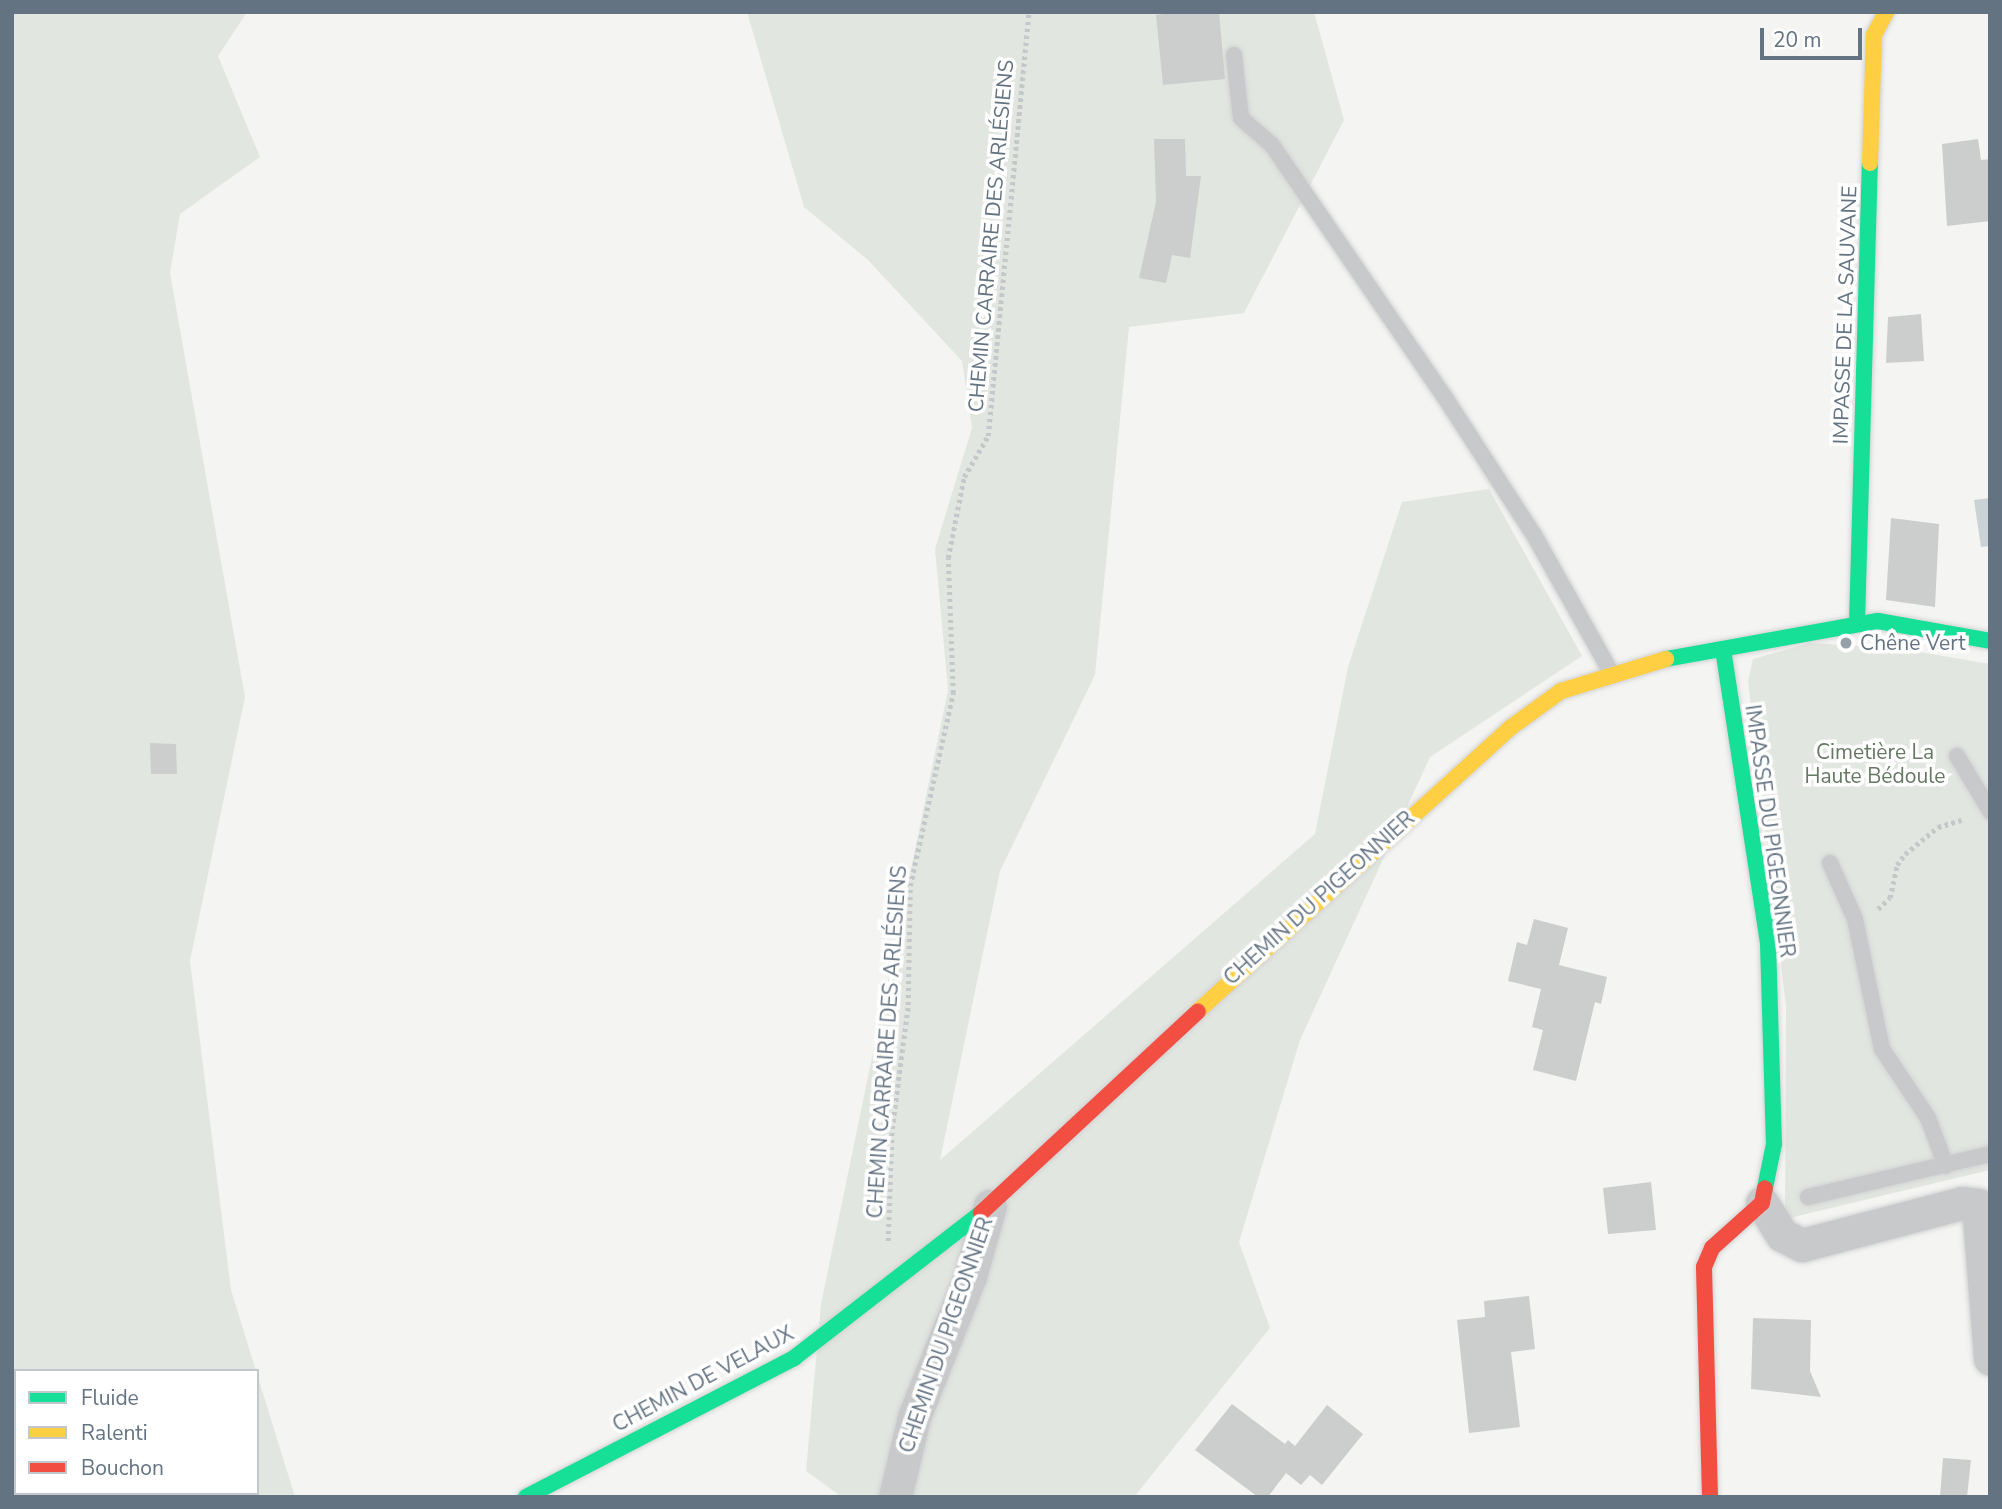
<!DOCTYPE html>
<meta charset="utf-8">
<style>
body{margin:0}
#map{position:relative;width:2002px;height:1509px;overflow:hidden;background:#f4f4f2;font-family:"Nunito Sans",sans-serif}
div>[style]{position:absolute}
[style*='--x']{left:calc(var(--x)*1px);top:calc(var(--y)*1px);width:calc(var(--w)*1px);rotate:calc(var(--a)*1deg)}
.green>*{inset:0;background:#e2e6e0}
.water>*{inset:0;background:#cad2d5}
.building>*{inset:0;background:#cccdcd}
.path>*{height:4.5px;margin-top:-2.25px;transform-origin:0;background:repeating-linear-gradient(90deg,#c6c7c8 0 3.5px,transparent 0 7px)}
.roads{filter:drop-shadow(0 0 2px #d1d2d3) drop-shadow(0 0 2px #d1d2d3)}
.lane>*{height:16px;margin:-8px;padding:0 8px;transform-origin:8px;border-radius:8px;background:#c8c9ca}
.street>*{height:33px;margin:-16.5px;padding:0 16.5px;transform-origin:16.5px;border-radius:16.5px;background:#c8c9ca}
.fast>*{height:16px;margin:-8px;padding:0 8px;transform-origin:8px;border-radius:8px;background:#16e098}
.slow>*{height:16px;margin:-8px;padding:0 8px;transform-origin:8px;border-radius:8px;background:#ffcf43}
.jam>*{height:16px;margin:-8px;padding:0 8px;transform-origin:8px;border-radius:8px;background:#f24e42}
.dots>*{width:19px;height:19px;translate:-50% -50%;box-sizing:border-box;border:4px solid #fff;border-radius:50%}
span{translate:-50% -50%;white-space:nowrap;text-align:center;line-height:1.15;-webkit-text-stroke:7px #fff;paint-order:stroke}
.street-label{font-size:21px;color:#647382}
.poi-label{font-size:21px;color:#647382}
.left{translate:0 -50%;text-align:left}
.park-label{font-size:21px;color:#667a63}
.frame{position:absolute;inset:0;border:14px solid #647382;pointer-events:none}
.legend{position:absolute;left:14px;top:1369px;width:245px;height:126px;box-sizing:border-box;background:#fff;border:2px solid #c1c7cd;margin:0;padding:9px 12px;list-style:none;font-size:21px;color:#647382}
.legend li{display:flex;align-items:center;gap:14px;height:35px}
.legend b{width:35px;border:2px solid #c1c7cd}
.scale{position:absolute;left:1760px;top:28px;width:102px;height:32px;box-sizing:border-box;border:4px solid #647382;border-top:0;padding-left:9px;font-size:21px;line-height:24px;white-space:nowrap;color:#647382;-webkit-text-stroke:5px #fff;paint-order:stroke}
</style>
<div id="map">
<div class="green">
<div style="clip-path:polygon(12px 12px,247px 12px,218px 56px,260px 157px,180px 214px,170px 273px,245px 697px,190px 961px,231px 1290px,256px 1371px,16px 1371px,16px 1493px,257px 1493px,257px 1374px,295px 1497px,12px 1497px)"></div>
<div style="clip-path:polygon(747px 12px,1314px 12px,1344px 120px,1244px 313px,1129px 327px,1095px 675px,1000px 871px,940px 1160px,1315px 834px,1348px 667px,1402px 502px,1489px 489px,1582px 656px,1430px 757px,1300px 1040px,1239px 1242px,1270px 1328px,1134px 1497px,842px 1497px,806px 1471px,821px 1304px,948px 690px,935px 549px,972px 428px,962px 361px,868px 260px,804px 207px)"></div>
<div style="clip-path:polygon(1810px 643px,1896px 648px,1990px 664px,1990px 1170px,1785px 1219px,1786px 1007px,1748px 681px,1753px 659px)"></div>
</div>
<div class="water">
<div style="clip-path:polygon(1990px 498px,1990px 546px,1981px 547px,1974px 500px)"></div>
</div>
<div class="building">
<div style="clip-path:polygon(1181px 12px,1219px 12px,1225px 79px,1163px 85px,1156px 15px)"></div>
<div style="clip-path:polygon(1154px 139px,1185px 139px,1186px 176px,1201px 176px,1190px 258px,1172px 255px,1166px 283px,1139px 278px,1156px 202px)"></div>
<div style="clip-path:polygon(1978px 139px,1981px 160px,1990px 159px,1990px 221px,1947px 226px,1942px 144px)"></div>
<div style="clip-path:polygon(1921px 314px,1924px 361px,1886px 363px,1888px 317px)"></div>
<div style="clip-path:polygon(1891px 518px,1939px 524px,1935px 607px,1886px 600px)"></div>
<div style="clip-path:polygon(150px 743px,176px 744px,177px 774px,151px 774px)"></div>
<div style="clip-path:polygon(1534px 919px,1568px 928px,1559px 965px,1607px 977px,1601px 1004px,1595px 1002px,1576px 1081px,1533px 1070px,1543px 1030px,1532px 1027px,1541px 989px,1508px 981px,1517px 942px,1527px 945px)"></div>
<div style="clip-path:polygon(1651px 1182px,1656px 1230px,1608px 1234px,1603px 1188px)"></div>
<div style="clip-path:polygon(1529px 1296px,1535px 1349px,1511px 1352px,1520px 1427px,1469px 1433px,1457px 1320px,1485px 1317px,1484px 1301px)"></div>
<div style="clip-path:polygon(1753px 1318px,1811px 1320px,1810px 1371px,1821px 1397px,1751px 1389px)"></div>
<div style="clip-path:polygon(1232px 1404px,1285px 1444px,1288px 1440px,1295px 1446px,1327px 1405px,1363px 1434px,1322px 1485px,1310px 1475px,1301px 1485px,1286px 1473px,1268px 1497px,1258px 1497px,1195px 1450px)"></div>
<div style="clip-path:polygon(1943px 1458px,1971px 1460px,1967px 1497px,1940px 1497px)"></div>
</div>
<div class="path">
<div style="--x:1878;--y:909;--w:16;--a:-43"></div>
<div style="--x:1890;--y:898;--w:34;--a:-78"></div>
<div style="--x:1897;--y:865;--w:14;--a:-54"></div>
<div style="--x:1905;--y:854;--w:43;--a:-39.3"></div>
<div style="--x:1938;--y:827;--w:28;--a:-17"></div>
<div style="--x:888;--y:1241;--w:112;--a:-88"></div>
<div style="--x:892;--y:1129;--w:125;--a:-82.6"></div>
<div style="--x:908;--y:1005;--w:119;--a:-89"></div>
<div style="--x:910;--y:886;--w:198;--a:-77.4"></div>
<div style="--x:953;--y:693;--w:135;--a:-92.1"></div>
<div style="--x:948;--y:558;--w:83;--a:-78.8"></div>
<div style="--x:964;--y:477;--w:48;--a:-59.7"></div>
<div style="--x:988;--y:436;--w:426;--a:-84.5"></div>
</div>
<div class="roads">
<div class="lane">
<div style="--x:1234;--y:55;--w:63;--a:83.7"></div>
<div style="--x:1241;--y:118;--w:41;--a:41.1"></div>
<div style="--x:1272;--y:145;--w:304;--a:55.6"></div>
<div style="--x:1444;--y:396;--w:166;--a:57.1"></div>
<div style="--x:1534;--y:535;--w:157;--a:60.7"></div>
<div style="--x:1957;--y:756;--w:64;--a:59"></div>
<div style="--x:1830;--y:863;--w:61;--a:65.9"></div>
<div style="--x:1855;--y:919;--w:133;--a:78.3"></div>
<div style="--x:1882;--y:1049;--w:83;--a:56.3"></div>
<div style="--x:1928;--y:1118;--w:51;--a:69.4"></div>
<div style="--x:1808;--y:1197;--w:187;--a:-13.3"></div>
</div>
<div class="street">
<div style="--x:1762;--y:1203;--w:38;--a:58"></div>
<div style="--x:1782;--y:1235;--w:22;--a:27"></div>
<div style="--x:1802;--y:1245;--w:165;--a:-14.7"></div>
<div style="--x:1962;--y:1203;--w:16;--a:7"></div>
<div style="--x:1978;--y:1205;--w:154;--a:85.5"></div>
<div style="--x:895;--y:1497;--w:82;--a:-76.6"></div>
<div style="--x:914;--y:1417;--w:152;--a:-68.3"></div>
<div style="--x:970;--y:1276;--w:73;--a:-74.1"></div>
</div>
<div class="fast">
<div style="--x:1857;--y:623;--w:460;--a:-88.4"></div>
<div style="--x:1723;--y:649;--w:297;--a:81.3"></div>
<div style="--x:1768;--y:943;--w:201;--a:88.3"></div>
<div style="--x:1774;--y:1144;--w:45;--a:101.6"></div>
<div style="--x:1666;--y:659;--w:215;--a:-10.2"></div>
<div style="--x:1878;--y:621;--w:114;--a:10.1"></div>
<div style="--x:526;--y:1497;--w:302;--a:-27.4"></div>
<div style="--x:794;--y:1358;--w:237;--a:-37.8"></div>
</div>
<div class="slow">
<div style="--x:1870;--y:163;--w:128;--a:-88.2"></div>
<div style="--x:1874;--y:35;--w:26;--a:-62"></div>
<div style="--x:1198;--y:1011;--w:421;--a:-42.2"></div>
<div style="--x:1510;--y:728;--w:63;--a:-36"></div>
<div style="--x:1561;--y:691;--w:110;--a:-16.9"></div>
</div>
<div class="jam">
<div style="--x:981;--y:1213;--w:296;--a:-42.9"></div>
<div style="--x:1710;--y:1497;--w:230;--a:-91.5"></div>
<div style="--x:1704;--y:1267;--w:21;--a:-67"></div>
<div style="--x:1712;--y:1248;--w:67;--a:-42"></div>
<div style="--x:1762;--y:1203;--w:15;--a:-79"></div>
</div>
</div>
<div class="dots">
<div style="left:1846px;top:643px;background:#96a0a9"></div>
</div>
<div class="street-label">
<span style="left:991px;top:236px;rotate:-85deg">CHEMIN CARRAIRE DES ARLÉSIENS</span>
<span style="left:1845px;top:315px;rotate:-88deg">IMPASSE DE LA SAUVANE</span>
<span style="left:1770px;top:831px;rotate:82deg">IMPASSE DU PIGEONNIER</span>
<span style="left:1319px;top:898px;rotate:-42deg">CHEMIN DU PIGEONNIER</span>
<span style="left:887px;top:1042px;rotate:-86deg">CHEMIN CARRAIRE DES ARLÉSIENS</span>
<span style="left:946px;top:1335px;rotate:-71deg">CHEMIN DU PIGEONNIER</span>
<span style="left:703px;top:1379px;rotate:-28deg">CHEMIN DE VELAUX</span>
</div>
<div class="poi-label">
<span class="left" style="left:1860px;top:643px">Chêne Vert</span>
</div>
<div class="park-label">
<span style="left:1875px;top:764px">Cimetière La<br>Haute Bédoule</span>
</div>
<div class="frame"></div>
<ul class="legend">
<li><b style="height:9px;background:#16e098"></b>Fluide</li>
<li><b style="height:9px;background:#ffcf43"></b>Ralenti</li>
<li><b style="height:9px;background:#f24e42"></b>Bouchon</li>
</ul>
<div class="scale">20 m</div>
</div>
